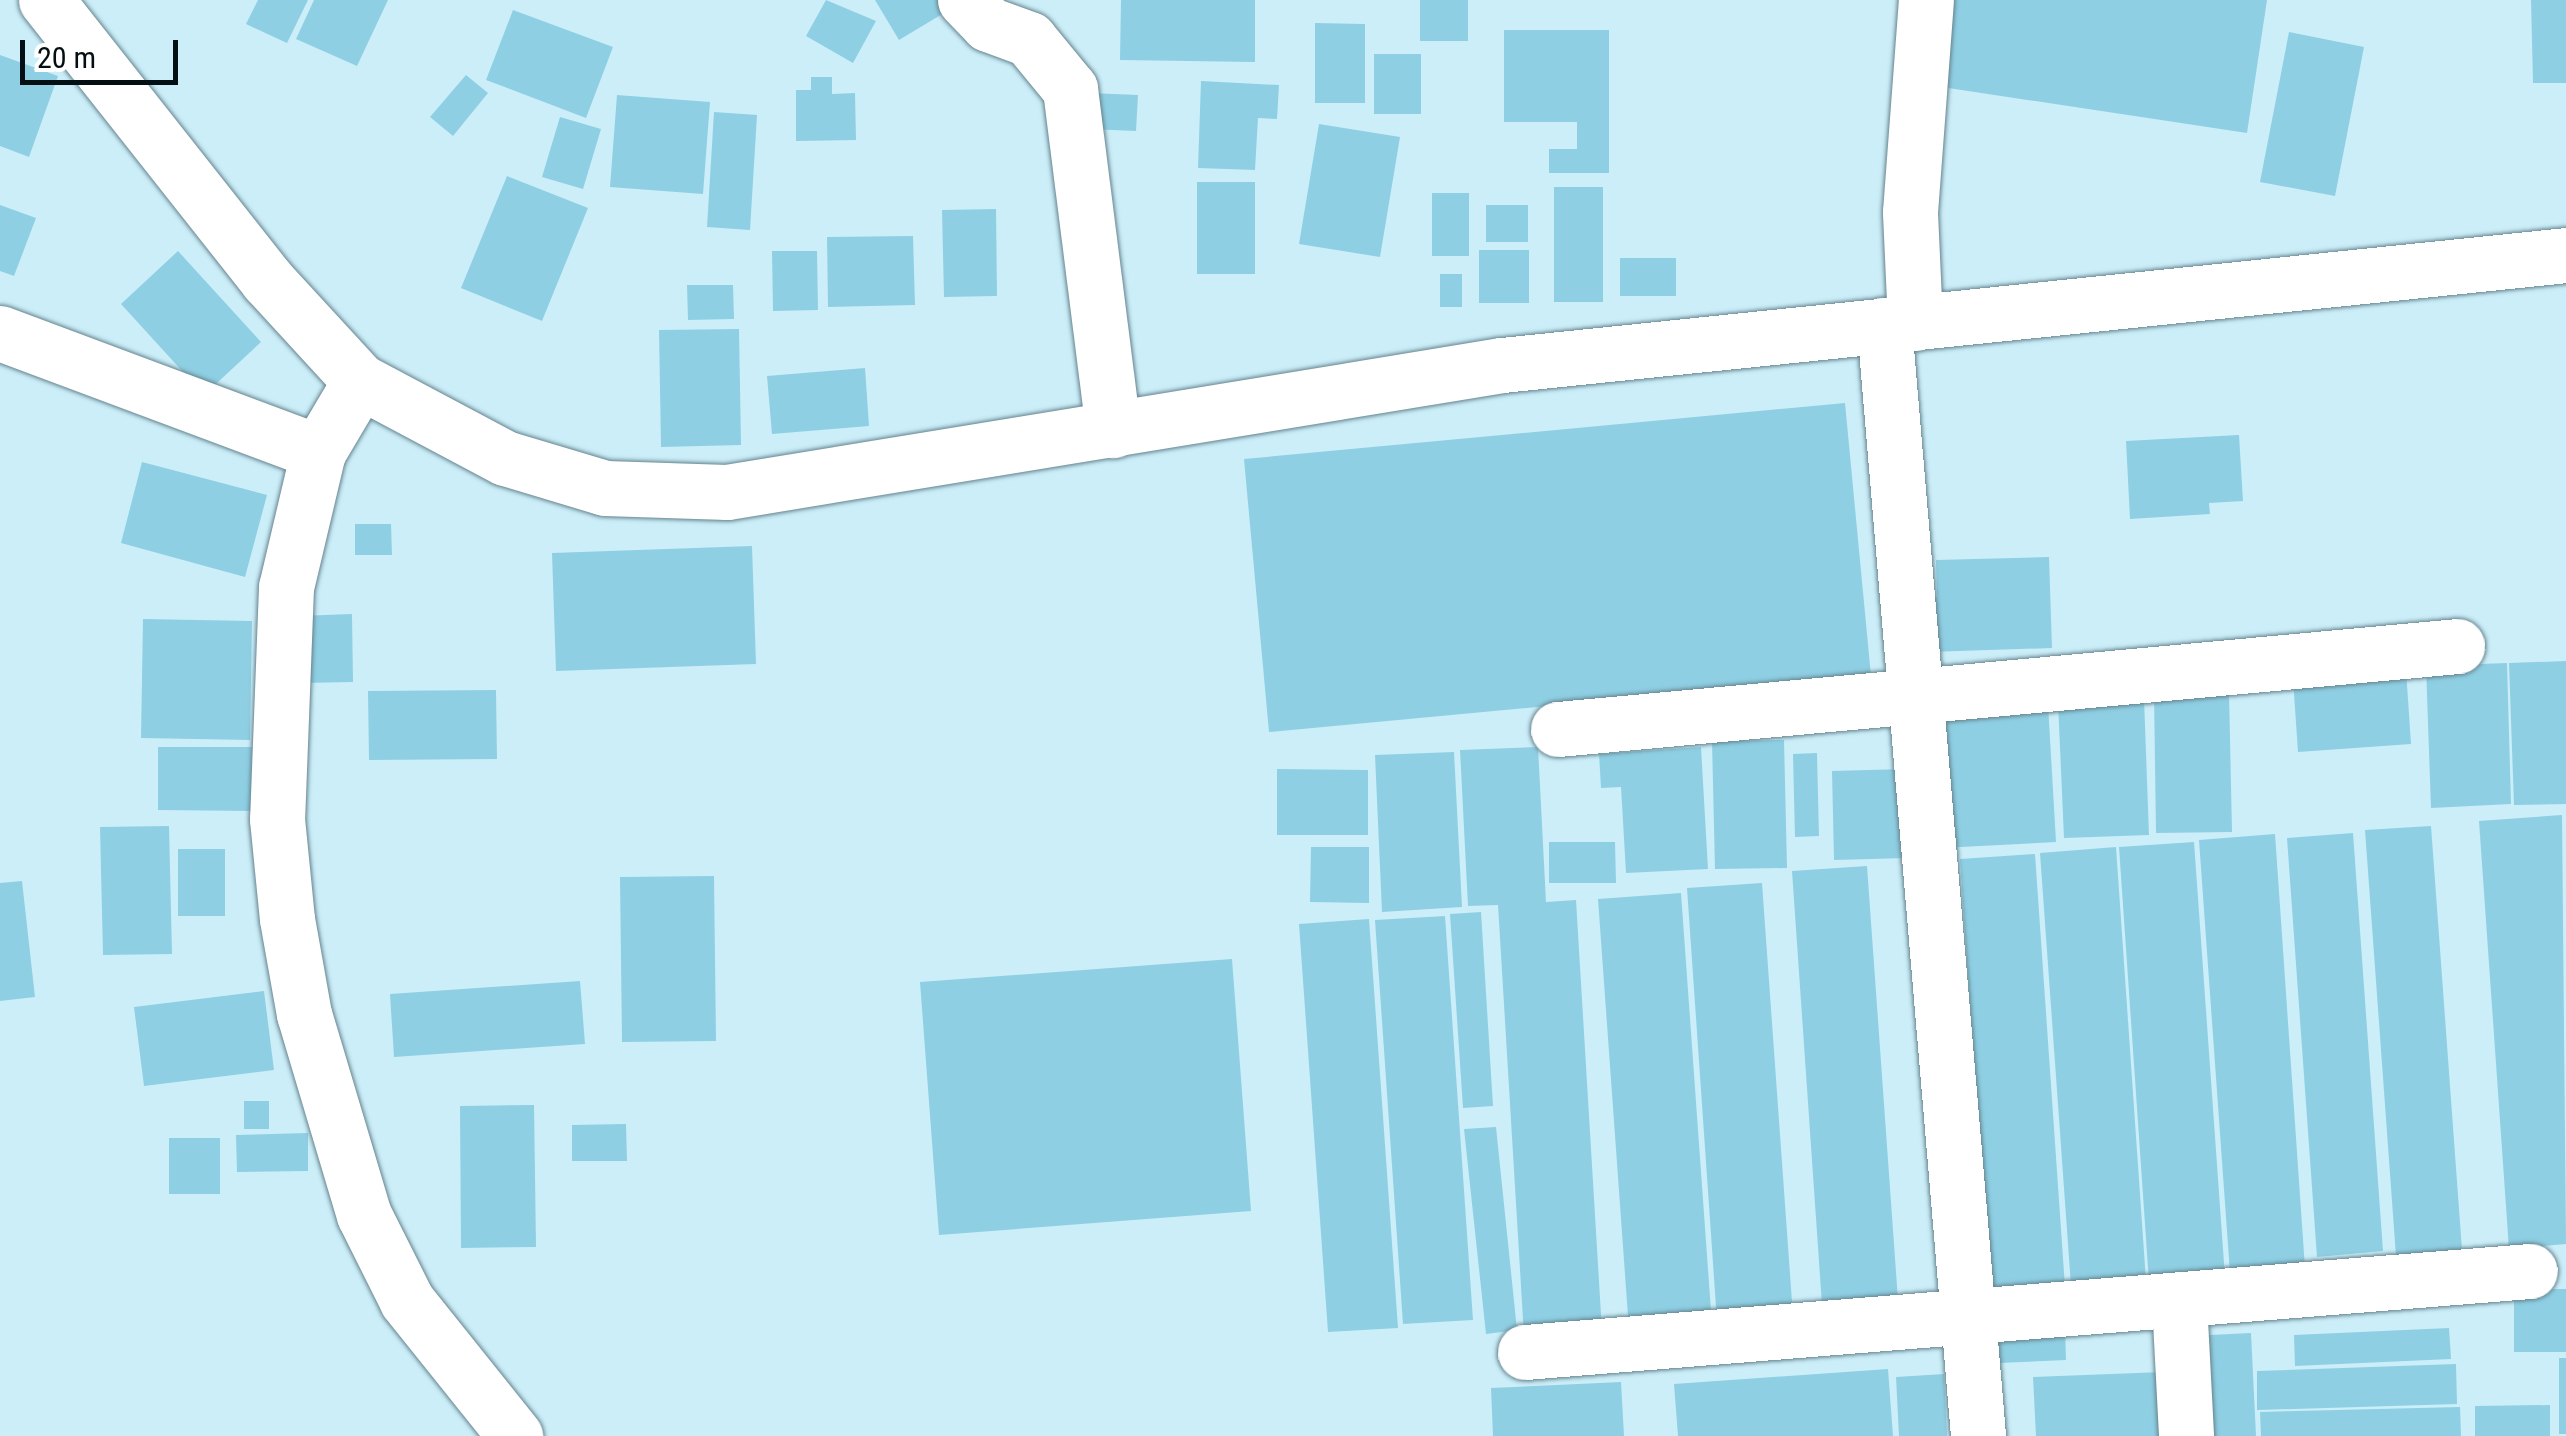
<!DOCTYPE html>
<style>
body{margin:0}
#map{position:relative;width:2566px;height:1436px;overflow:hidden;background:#cceef9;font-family:"Roboto Condensed",sans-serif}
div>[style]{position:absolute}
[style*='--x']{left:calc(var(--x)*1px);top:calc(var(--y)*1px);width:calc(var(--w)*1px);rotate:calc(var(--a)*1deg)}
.building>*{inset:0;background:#8fcfe4}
.roads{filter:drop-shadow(0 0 2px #64848e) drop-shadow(0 0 2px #64848e)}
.minor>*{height:55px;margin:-27.5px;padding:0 27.5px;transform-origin:27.5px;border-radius:27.5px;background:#fff}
span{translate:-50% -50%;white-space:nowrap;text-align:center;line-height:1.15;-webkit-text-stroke:8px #fff;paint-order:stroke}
.scale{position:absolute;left:20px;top:40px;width:158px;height:45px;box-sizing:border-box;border:5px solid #040f13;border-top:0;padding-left:12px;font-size:30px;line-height:35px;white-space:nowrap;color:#040f13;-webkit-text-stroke:8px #fff;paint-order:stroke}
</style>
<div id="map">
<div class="building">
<div style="clip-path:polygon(258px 0,308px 0,287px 43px,246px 24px)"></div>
<div style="clip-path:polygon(314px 0,388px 0,357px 66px,296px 39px)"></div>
<div style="clip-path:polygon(826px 0,876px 21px,853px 63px,806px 36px)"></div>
<div style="clip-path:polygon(875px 0,944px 0,949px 10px,899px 40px)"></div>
<div style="clip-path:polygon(1121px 0,1255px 0,1255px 62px,1120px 60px)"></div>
<div style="clip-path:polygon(1420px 0,1468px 0,1468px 41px,1420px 41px)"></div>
<div style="clip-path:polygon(1948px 0,2267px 0,2247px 133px,1935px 86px)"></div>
<div style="clip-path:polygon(2531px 0,2566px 0,2566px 83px,2533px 83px)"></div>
<div style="clip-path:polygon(513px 10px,613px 47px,586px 118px,486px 80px)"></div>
<div style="clip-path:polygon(1315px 23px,1365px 24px,1365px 103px,1315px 103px)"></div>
<div style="clip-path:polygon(1504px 30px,1609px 30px,1609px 173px,1549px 173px,1549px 149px,1577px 149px,1577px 122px,1504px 122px)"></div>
<div style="clip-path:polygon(2289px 32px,2364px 47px,2335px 196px,2260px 182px)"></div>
<div style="clip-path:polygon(1374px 54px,1421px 54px,1421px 114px,1374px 114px)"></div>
<div style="clip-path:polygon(0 55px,58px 76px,29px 157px,0 146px)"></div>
<div style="clip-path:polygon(466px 75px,488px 93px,453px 136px,430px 117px)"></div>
<div style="clip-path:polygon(811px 77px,832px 77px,832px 94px,855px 93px,856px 140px,796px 141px,796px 90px,811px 90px)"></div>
<div style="clip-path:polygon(1201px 81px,1279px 85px,1277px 119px,1258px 118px,1255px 170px,1198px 168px)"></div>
<div style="clip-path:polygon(1089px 93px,1138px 95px,1136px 131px,1089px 129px)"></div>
<div style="clip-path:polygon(617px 95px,710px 102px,703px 194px,610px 187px)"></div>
<div style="clip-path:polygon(714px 112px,757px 115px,750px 230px,707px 227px)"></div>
<div style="clip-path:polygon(560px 117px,601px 129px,583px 189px,542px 177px)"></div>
<div style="clip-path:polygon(1319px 124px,1400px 137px,1380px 257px,1299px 244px)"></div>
<div style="clip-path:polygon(507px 176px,588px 208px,542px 321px,461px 288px)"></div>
<div style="clip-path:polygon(1197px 182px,1255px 182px,1255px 274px,1197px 274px)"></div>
<div style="clip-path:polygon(1554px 187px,1603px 187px,1603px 302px,1554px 302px)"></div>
<div style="clip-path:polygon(1432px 193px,1469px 193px,1469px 256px,1432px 256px)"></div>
<div style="clip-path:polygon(0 205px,36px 218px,14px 276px,0 271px)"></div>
<div style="clip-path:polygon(1486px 205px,1528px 205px,1528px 242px,1486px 242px)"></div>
<div style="clip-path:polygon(996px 209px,997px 296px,944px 297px,942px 210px)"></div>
<div style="clip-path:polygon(913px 236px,915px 305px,828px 307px,827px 237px)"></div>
<div style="clip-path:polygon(1479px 250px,1529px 250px,1529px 303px,1479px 303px)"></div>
<div style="clip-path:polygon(178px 251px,261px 342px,204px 395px,121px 304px)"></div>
<div style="clip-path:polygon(772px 251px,817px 251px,818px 310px,773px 311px)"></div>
<div style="clip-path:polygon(1620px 258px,1676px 258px,1676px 296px,1620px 296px)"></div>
<div style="clip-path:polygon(1440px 274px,1462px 274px,1462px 307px,1440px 307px)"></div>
<div style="clip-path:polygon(687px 285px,733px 285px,734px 319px,688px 320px)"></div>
<div style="clip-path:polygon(739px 329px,741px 445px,661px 447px,659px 330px)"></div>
<div style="clip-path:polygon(865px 368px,869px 426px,772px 434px,767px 376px)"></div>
<div style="clip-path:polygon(1845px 403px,1871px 676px,1269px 732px,1244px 459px)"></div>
<div style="clip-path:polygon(2239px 435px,2243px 501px,2209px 503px,2210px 514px,2130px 519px,2126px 441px)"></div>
<div style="clip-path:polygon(142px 462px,267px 495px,245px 577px,121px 543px)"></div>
<div style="clip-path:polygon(355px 524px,391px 524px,392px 555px,355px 555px)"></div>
<div style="clip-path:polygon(752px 546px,756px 664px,556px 671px,552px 553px)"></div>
<div style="clip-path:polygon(2049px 557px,2052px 648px,1929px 652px,1928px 597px,1937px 597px,1936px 560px)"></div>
<div style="clip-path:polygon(352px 614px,353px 682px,300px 683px,298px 616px)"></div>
<div style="clip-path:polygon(143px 619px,252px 621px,250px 740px,141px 738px)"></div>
<div style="clip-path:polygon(2566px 661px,2566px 804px,2514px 805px,2509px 663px)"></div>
<div style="clip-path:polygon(2507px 663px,2511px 804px,2431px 808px,2426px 666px)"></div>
<div style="clip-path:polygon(2406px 670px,2411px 744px,2298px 752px,2293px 679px)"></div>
<div style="clip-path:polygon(496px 690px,497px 759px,369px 760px,368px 691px)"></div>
<div style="clip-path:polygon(2229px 692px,2232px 832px,2156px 833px,2154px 694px)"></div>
<div style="clip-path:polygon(2144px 698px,2149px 835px,2064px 838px,2058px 702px)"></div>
<div style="clip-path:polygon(2048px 704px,2056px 842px,1941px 848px,1934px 710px)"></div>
<div style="clip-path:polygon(1784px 740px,1787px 868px,1715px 869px,1712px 741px)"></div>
<div style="clip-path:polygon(158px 747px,252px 747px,251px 811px,158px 810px)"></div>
<div style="clip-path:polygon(1538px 747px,1546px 902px,1576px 900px,1602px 1331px,1524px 1336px,1498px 905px,1468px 906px,1460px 750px)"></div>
<div style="clip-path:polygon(1701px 747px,1708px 869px,1626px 873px,1621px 787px,1601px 788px,1599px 754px)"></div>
<div style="clip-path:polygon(1454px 752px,1462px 907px,1382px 912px,1375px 755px)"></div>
<div style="clip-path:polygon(1817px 753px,1819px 836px,1795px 837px,1793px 754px)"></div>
<div style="clip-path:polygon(1277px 769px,1368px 770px,1368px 835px,1277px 835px)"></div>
<div style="clip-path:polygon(1905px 769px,1907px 858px,1834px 860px,1832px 771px)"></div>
<div style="clip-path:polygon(2562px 815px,2566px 1244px,2509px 1249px,2479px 821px)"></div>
<div style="clip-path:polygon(169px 826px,172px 954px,103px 955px,100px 827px)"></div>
<div style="clip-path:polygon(2431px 826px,2462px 1250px,2396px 1256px,2365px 830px)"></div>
<div style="clip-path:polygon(2353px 833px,2383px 1251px,2317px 1257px,2287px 838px)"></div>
<div style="clip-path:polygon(2275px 834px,2305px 1268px,2230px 1273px,2199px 840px)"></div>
<div style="clip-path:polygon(1549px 842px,1615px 842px,1616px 883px,1549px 883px)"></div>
<div style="clip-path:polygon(2194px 842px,2225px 1277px,2149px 1282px,2119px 847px)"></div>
<div style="clip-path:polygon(1311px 847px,1369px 847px,1369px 903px,1310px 902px)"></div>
<div style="clip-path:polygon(2116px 847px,2146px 1281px,2071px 1286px,2040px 853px)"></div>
<div style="clip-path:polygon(178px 849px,225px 849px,225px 916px,178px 916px)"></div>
<div style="clip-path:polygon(2035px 854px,2065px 1287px,1990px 1293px,1960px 859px)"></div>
<div style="clip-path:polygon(1867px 866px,1898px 1300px,1822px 1305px,1792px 871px)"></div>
<div style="clip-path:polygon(714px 876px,716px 1041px,622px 1042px,620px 877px)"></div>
<div style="clip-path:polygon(22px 881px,35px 997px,0 1001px,0 883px)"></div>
<div style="clip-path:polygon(1762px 883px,1793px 1316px,1717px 1321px,1687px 888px)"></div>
<div style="clip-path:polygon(1681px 893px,1712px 1325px,1629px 1330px,1598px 899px)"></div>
<div style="clip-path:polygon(1481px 912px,1493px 1106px,1463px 1108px,1450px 914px)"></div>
<div style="clip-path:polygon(1445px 916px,1473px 1320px,1403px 1324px,1375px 920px)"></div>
<div style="clip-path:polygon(1369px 919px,1398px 1328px,1328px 1332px,1299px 924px)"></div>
<div style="clip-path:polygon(1232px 959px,1251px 1211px,939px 1235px,920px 982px)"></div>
<div style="clip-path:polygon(580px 981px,585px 1044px,394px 1057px,390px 994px)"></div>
<div style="clip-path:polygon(264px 991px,274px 1070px,144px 1086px,134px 1007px)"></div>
<div style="clip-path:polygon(244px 1101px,269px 1101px,269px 1129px,244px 1129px)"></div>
<div style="clip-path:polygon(534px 1105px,536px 1247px,461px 1248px,460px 1106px)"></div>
<div style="clip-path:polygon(626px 1124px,627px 1161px,572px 1161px,572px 1125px)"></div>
<div style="clip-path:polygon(1496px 1127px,1517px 1330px,1486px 1334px,1464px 1129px)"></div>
<div style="clip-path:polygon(308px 1133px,308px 1171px,237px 1172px,236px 1135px)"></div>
<div style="clip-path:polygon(169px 1138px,220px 1138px,220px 1194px,169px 1194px)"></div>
<div style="clip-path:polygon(2514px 1289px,2566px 1289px,2566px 1352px,2514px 1352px)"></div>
<div style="clip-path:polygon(2449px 1328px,2451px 1359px,2295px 1366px,2294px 1335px)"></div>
<div style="clip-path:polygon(2065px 1330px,2066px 1360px,1999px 1363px,1998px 1334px)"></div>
<div style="clip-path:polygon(2251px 1333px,2256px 1436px,2194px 1436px,2190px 1336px)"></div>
<div style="clip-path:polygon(2559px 1358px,2566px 1358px,2566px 1434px,2559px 1434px)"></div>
<div style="clip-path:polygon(2456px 1364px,2457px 1404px,2257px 1410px,2257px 1371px)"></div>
<div style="clip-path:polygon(1888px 1369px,1893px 1436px,1678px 1436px,1674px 1384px)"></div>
<div style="clip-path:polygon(2163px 1372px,2166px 1436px,2036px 1436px,2033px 1377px)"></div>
<div style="clip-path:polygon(1944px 1374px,1947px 1436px,1899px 1436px,1896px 1377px)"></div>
<div style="clip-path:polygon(1621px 1382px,1624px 1436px,1493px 1436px,1491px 1388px)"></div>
<div style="clip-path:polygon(2550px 1405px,2550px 1436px,2475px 1436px,2475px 1406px)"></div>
<div style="clip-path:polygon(2460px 1407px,2461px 1436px,2261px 1436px,2260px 1412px)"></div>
</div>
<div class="roads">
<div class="minor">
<div style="--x:46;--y:0;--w:357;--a:51.7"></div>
<div style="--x:267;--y:280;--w:137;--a:47.4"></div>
<div style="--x:360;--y:381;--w:164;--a:28"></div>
<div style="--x:505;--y:458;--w:104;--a:16.7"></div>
<div style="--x:605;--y:488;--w:122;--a:1.9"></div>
<div style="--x:727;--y:492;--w:785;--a:-9.31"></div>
<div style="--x:1502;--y:365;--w:1070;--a:-5.9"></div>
<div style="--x:965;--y:0;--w:33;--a:46"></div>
<div style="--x:988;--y:24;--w:44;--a:20.1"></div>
<div style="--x:1029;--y:39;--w:65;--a:50.6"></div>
<div style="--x:1070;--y:89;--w:344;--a:82.8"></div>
<div style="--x:1915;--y:323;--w:111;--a:-92.6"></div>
<div style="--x:1910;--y:212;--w:213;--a:-85.7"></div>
<div style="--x:1884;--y:325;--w:1115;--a:85.16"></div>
<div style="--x:0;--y:333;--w:340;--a:20.5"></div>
<div style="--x:360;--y:381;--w:82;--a:120.6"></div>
<div style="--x:318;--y:452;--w:139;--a:103.3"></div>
<div style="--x:286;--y:587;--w:232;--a:92.2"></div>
<div style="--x:277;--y:819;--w:100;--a:84.3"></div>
<div style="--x:287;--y:919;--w:97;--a:79.9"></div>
<div style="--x:304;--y:1014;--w:210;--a:73.4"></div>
<div style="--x:364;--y:1215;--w:96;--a:63.4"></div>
<div style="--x:407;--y:1301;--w:173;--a:51.3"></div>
<div style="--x:1558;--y:729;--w:903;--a:-5.27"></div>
<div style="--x:2179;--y:1301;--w:135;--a:87"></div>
<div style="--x:1525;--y:1352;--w:1008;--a:-4.61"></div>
</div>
</div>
<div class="scale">20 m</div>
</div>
